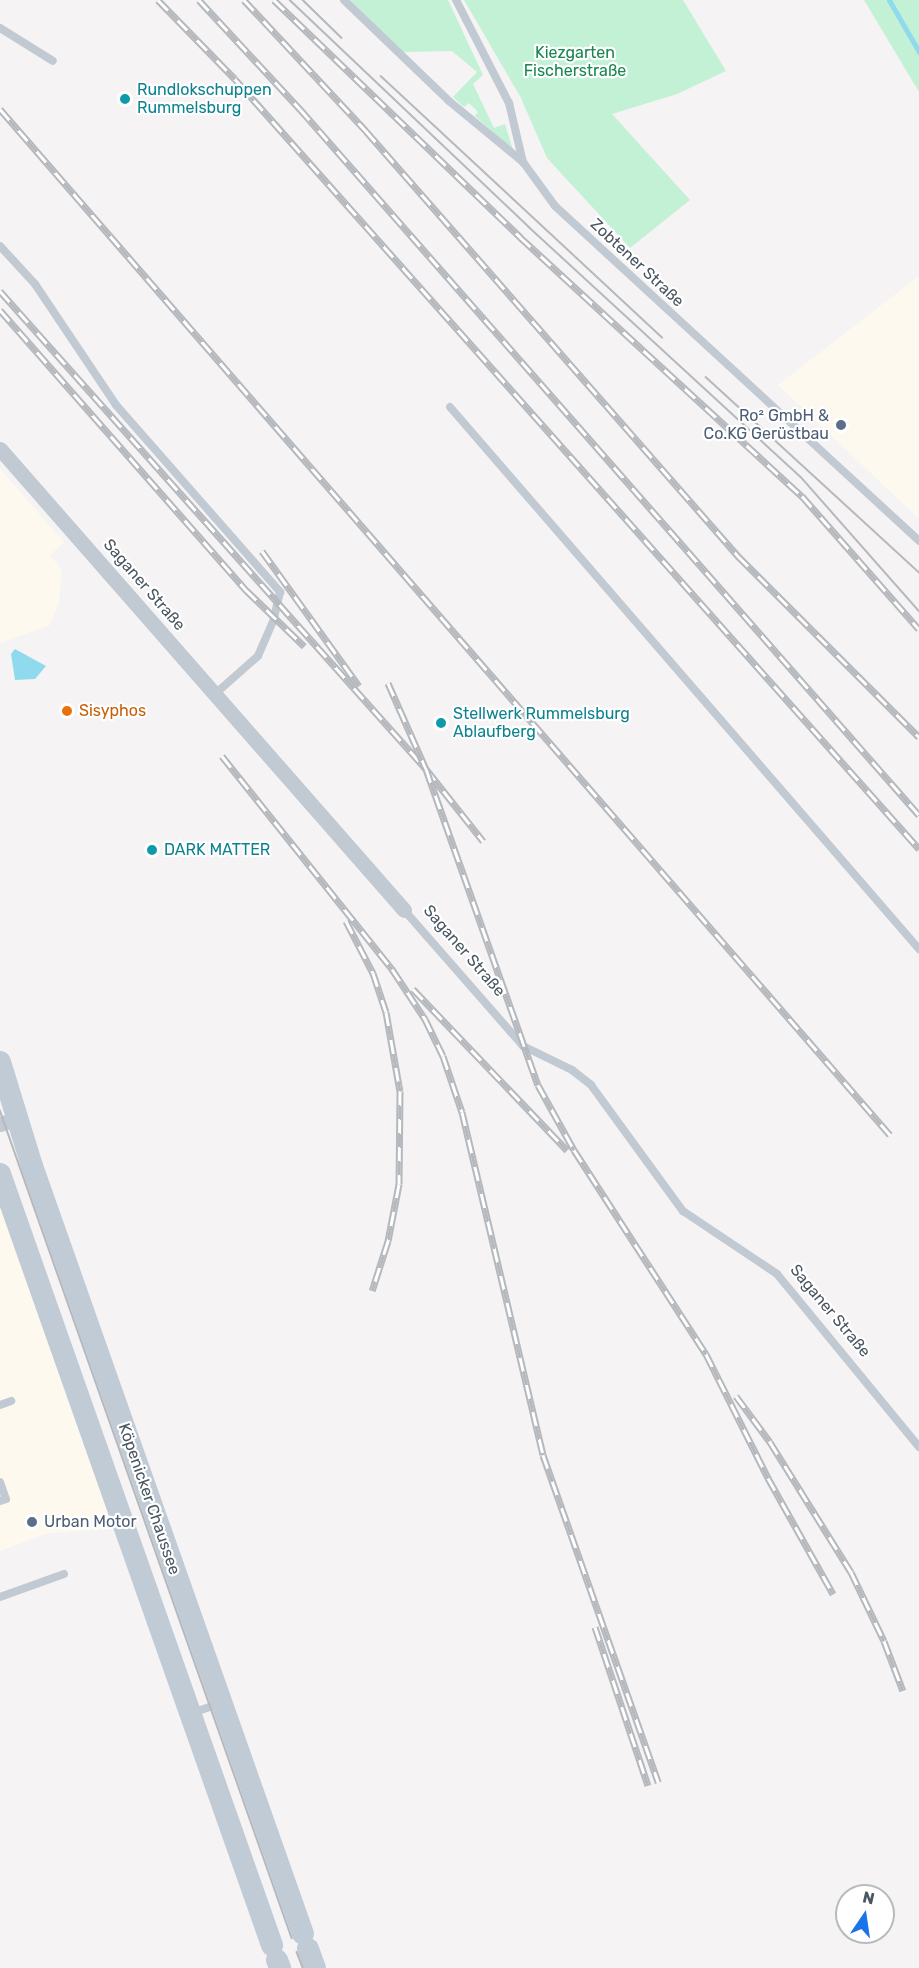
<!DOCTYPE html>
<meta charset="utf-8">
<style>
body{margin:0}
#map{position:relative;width:919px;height:1968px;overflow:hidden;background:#f5f3f3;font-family:Rubik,sans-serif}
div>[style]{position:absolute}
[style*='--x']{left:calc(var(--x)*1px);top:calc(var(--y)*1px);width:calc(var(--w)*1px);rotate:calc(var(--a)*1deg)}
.commercial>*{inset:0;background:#fdf9ef}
.green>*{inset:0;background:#c3f1d5}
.water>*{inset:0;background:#90daee}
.stream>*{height:5px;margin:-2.5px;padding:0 2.5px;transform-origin:2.5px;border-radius:2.5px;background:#90daee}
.service>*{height:8px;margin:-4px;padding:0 4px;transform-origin:4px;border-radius:4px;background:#c1cad2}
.minor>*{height:15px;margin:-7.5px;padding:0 7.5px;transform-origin:7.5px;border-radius:7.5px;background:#c1cad2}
.secondary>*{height:22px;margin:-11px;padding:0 11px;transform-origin:11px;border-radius:11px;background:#c1cbd6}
.tram>*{height:1.5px;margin:-0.75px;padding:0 0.75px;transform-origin:0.75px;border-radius:0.75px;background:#b5b8bd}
.rail>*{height:7px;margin-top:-3.5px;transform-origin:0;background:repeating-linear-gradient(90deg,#fff 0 14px,#b5b8bd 0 28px);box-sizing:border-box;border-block:2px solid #b5b8bd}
.dots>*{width:16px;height:16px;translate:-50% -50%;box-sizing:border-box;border:3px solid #fff;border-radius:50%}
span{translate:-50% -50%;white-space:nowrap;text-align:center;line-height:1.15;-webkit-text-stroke:4.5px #fff;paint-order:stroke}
.park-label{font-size:16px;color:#17864f}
.culture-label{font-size:16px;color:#0d838f}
.left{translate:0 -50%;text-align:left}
.street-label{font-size:16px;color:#4a5661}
.service-label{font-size:16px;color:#4e5e75}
.right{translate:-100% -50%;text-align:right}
.food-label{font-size:16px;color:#c56008}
.north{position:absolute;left:835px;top:1884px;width:60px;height:60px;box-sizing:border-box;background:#fff;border:2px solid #b7bbc0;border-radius:50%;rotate:13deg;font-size:16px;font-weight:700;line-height:24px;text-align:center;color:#4a5661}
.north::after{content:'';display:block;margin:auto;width:21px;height:27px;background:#1a73e8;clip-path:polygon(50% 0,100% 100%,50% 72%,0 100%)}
</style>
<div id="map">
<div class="commercial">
<div style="clip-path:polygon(919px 276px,919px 519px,778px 385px)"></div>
<div style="clip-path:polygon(0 469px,64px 542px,50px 555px,62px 570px,59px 603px,50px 625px,0 643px)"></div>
<div style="clip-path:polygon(0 1174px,126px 1528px,49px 1533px,0 1551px)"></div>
</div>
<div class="green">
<div style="clip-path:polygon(350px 0,448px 0,483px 75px,473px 84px,494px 128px,505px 124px,513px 150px,475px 116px,478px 112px,469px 103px,464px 107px,453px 97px,477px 72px,452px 51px,402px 52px)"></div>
<div style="clip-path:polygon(464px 0,683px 0,726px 71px,677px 94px,612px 114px,690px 200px,630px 248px,547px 158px,521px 98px)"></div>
<div style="clip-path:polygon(864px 0,919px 0,919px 92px)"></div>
</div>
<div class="water">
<div style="clip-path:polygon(15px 649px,46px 666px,35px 679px,15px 680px,11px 654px)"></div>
</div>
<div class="stream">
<div style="--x:889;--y:0;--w:60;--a:60"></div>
</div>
<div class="service">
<div style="--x:344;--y:0;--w:146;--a:43.9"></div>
<div style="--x:449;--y:101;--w:96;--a:39.5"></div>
<div style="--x:523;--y:162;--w:54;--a:54"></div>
<div style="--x:555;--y:206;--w:495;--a:42.6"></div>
<div style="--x:456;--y:0;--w:116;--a:62.8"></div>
<div style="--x:509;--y:103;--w:61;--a:76.7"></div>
<div style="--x:0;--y:28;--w:62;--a:31.9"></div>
<div style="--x:0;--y:246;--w:52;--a:47.4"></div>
<div style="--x:35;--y:284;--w:146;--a:56.2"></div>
<div style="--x:116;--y:405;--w:249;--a:48.7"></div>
<div style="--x:280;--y:592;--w:28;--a:103"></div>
<div style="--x:274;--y:619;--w:40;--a:113.4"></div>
<div style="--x:258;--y:656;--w:57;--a:138.5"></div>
<div style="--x:450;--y:407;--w:717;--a:49.13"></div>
<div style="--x:404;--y:910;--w:181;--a:48.8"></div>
<div style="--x:523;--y:1046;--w:55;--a:26.1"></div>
<div style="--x:572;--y:1070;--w:24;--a:38"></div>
<div style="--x:591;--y:1085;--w:156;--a:53.9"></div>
<div style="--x:683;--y:1211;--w:113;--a:33.8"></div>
<div style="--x:777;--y:1274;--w:224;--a:50.6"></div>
<div style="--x:0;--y:1405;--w:12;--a:-20"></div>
<div style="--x:0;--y:1482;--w:18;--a:71"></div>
<div style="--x:6;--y:1499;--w:6;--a:162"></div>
<div style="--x:0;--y:1597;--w:68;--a:-19.8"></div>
<div style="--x:192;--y:1713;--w:28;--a:-19"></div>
</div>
<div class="minor">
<div style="--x:0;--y:449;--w:613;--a:48.77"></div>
<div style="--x:0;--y:1124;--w:19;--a:-18"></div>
</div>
<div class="secondary">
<div style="--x:0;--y:1062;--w:109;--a:72.9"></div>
<div style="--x:32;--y:1166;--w:814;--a:70.56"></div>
<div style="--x:0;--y:1174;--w:818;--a:70.57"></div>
<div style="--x:308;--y:1949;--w:20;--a:70"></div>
<div style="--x:277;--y:1960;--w:9;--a:69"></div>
</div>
<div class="tram">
<div style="--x:290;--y:0;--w:330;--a:43.5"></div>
<div style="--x:529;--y:227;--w:369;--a:42.6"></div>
<div style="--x:801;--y:477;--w:179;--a:48.6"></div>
<div style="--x:303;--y:0;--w:54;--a:44.3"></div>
<div style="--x:381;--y:76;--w:384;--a:42.9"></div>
<div style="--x:706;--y:377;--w:289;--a:42.5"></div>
<div style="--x:0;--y:1110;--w:878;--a:70.57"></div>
<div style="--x:297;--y:1952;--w:17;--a:69"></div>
</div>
<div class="rail">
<div style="--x:158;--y:0;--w:110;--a:45.7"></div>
<div style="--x:235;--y:79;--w:1030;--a:48.38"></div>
<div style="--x:199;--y:0;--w:149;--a:47.2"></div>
<div style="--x:300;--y:109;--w:939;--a:48.76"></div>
<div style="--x:244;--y:0;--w:179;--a:47"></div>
<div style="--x:366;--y:131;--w:565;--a:48.8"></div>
<div style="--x:738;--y:556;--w:256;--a:45"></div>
<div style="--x:274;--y:0;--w:342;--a:43.9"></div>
<div style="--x:520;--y:237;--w:383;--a:42.6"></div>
<div style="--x:802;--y:496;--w:177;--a:48.7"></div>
<div style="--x:0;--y:109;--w:1358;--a:49.06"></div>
<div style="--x:0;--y:291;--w:640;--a:48.29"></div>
<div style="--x:426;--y:769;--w:92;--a:51.6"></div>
<div style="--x:0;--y:310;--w:373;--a:48.7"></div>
<div style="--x:246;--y:590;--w:81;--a:44"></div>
<div style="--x:262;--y:551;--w:166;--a:54.3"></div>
<div style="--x:388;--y:683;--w:94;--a:66.2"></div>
<div style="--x:426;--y:769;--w:335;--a:70.5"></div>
<div style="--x:538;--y:1085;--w:74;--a:61"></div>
<div style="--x:574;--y:1150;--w:243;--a:57.1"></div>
<div style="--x:706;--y:1354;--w:139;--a:63.4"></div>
<div style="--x:768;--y:1478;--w:133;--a:60.7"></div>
<div style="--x:222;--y:756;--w:273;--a:51.4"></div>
<div style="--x:392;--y:969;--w:60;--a:56.6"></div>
<div style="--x:425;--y:1019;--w:41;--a:64.1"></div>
<div style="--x:443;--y:1056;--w:59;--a:71.3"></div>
<div style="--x:462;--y:1112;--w:352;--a:76.7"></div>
<div style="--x:543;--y:1455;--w:347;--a:70.6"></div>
<div style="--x:346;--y:921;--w:59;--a:62.6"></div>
<div style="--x:373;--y:973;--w:41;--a:71.6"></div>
<div style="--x:386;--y:1012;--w:80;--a:80"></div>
<div style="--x:400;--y:1091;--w:93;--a:90.6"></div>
<div style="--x:399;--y:1184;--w:58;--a:100.9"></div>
<div style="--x:388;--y:1241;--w:52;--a:107.7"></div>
<div style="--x:413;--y:989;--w:223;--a:46.3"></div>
<div style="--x:736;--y:1396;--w:57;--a:53.5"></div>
<div style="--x:770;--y:1442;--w:153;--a:58.1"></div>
<div style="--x:851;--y:1572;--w:76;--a:64.4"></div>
<div style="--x:884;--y:1641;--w:53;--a:69.2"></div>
<div style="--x:595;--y:1627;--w:167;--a:71.5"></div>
</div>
<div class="dots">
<div style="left:125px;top:99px;background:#0f9aa8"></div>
<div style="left:841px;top:425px;background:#5c6f8a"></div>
<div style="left:67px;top:711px;background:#e8710a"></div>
<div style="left:441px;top:723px;background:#0f9aa8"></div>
<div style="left:152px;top:850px;background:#0f9aa8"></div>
<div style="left:32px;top:1522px;background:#5c6f8a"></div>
</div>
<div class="park-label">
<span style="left:575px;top:62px">Kiezgarten<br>Fischerstraße</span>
</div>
<div class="culture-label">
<span class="left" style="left:137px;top:99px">Rundlokschuppen<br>Rummelsburg</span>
<span class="left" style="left:453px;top:723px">Stellwerk Rummelsburg<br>Ablaufberg</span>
<span class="left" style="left:164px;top:850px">DARK MATTER</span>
</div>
<div class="street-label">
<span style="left:637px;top:263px;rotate:43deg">Zobtener Straße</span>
<span style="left:144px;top:585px;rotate:49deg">Saganer Straße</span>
<span style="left:464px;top:951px;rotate:49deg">Saganer Straße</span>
<span style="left:830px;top:1311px;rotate:50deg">Saganer Straße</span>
<span style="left:149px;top:1499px;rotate:71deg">Köpenicker Chaussee</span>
</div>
<div class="service-label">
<span class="right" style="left:829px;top:425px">Ro² GmbH &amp;<br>Co.KG Gerüstbau</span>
<span class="left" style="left:44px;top:1522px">Urban Motor</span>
</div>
<div class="food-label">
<span class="left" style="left:79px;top:711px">Sisyphos</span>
</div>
<div class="north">N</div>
</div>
